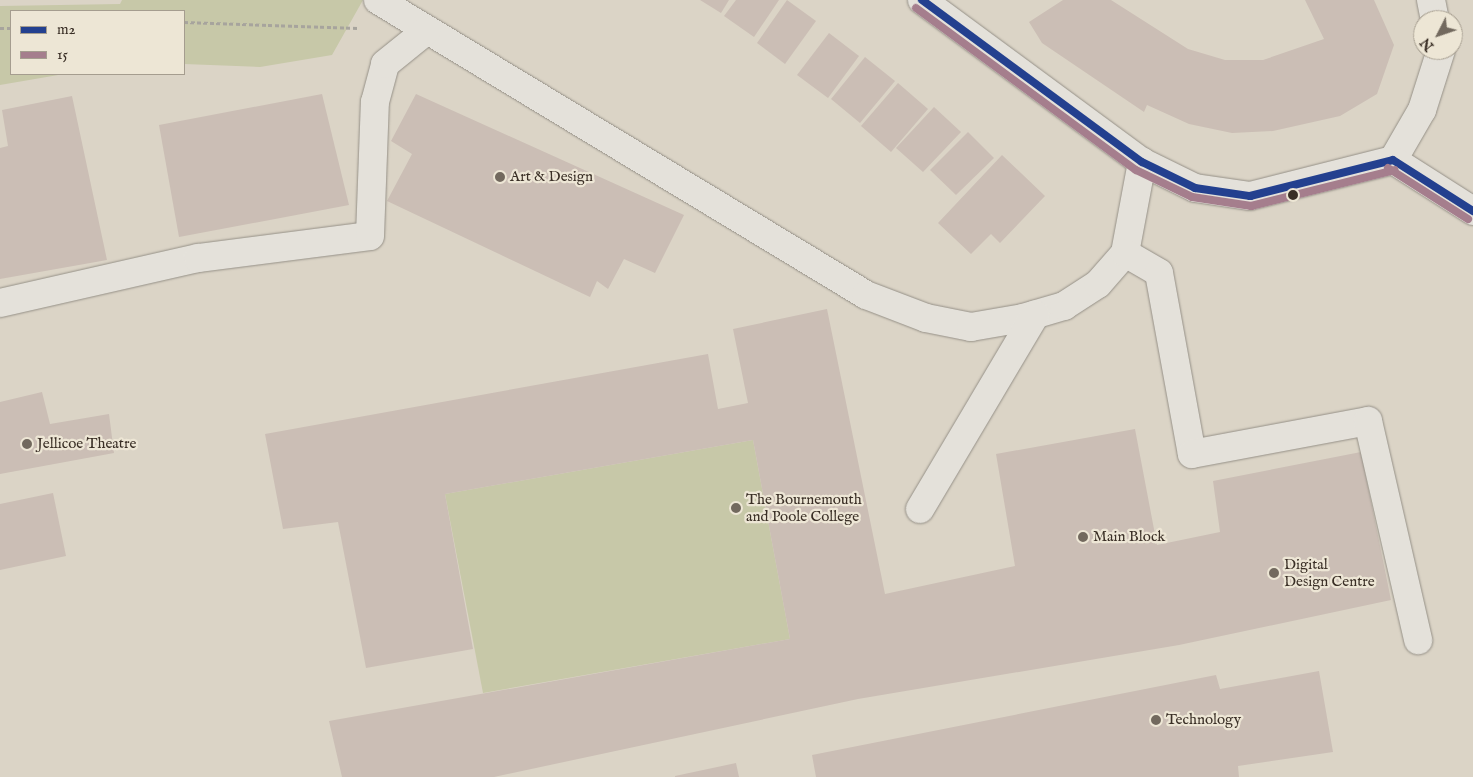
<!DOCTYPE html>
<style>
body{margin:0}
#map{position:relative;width:1473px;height:777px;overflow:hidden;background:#dbd4c6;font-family:"IM FELL English",serif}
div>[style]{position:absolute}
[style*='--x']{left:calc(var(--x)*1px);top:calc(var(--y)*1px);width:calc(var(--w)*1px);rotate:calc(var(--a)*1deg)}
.green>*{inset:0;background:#c7c8a8}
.building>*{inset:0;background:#cbbeb5}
.path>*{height:3px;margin-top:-1.5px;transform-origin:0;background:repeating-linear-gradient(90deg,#a7a49d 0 4px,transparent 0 6.5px)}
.roads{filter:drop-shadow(0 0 1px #959087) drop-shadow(0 0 1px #959087)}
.minor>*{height:28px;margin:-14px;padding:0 14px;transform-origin:14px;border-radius:14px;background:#e4e1da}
.bus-1>*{height:8px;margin:-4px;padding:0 4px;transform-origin:4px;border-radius:4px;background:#23408f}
.bus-2>*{height:8px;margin:-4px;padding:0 4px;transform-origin:4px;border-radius:4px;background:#a57e8d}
.dots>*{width:14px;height:14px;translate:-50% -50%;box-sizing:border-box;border:2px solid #ede6d5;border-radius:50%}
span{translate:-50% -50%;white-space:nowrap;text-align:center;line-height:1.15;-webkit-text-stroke:4.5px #ede6d5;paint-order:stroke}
.poi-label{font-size:15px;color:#3a2f26}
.left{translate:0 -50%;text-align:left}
.legend{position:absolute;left:10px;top:10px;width:175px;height:65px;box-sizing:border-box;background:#ede6d5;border:1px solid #a59d8f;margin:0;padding:6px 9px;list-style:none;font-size:15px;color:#3a2f26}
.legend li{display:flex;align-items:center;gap:10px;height:25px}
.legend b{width:25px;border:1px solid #a59d8f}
.north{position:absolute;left:1413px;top:10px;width:50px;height:50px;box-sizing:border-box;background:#ede6d5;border:1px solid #a59d8f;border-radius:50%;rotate:229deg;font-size:14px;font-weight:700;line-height:20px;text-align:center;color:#3a2f26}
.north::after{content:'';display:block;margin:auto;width:18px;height:22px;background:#72695e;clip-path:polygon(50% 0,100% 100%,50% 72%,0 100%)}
</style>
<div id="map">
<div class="green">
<div style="clip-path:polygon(122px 0,363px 0,332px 55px,260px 67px,184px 64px,184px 11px,11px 11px,11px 74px,64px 74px,0 85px,0 6px,120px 4px)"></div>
<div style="clip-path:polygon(753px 440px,790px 639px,483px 693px,445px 494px)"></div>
</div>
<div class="building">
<div style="clip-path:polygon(700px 0,729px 0,721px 13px)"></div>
<div style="clip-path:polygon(736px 0,779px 0,754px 37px,724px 16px)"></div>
<div style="clip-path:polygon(787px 0,816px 21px,785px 64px,757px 43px)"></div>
<div style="clip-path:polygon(1063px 0,1111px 0,1188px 49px,1225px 60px,1263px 60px,1324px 39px,1305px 0,1374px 0,1394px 45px,1377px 94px,1340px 116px,1273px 131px,1232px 133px,1189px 124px,1147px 105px,1144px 112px,1042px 43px,1029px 22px)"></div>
<div style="clip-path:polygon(829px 33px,859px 56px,828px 98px,797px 75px)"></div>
<div style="clip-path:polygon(865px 57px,895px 81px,860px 123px,831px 99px)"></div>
<div style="clip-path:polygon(898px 83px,928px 109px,891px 152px,861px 126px)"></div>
<div style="clip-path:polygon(322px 94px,349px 205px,179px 237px,159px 125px)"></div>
<div style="clip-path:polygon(416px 94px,684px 215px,655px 273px,624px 259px,608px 289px,597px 281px,590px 297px,387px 201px,412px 154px,391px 141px)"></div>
<div style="clip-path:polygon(72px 96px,107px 260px,0 279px,0 148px,8px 146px,2px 110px)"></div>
<div style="clip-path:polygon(934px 107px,961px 132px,923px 172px,896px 148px)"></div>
<div style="clip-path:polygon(968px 132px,994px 158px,956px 195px,930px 170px)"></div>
<div style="clip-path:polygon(1002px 155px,1045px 196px,1000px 243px,991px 234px,971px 254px,938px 223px)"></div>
<div style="clip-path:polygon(827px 309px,885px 594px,1015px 566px,996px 454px,1135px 429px,1157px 545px,1220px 532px,1213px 481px,1361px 452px,1391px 600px,1179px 645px,858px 699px,494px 777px,342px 777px,329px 721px,790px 639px,753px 440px,445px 494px,473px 649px,366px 668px,338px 522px,283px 529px,265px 434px,708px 354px,718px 409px,748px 403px,733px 329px)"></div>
<div style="clip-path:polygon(42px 392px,50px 424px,109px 414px,114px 453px,0 474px,0 402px)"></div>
<div style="clip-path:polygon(53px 493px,66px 556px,0 570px,0 504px)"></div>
<div style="clip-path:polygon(1319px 671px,1333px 752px,1238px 766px,1239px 777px,816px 777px,812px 755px,1216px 675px,1220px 689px)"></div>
<div style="clip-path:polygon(736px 763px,739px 777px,675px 777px,675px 776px)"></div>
</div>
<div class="path">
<div style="--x:184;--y:22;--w:174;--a:2"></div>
<div style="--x:0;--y:28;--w:11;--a:0"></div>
</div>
<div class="roads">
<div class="minor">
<div style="--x:378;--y:0;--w:570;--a:31.15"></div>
<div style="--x:866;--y:295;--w:64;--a:21"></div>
<div style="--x:926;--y:318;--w:46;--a:11.3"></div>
<div style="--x:971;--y:327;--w:53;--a:-9.8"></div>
<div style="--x:1023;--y:318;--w:43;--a:-16.3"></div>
<div style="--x:1064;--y:306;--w:40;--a:-32.9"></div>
<div style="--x:1098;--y:284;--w:41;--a:-48.9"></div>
<div style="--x:1125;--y:253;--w:93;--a:-79.4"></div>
<div style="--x:922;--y:0;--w:273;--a:36.4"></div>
<div style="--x:1142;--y:162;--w:59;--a:26.1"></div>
<div style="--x:1195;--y:188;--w:56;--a:8.3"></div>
<div style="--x:1250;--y:196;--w:147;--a:-14.1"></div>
<div style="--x:1393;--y:160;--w:58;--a:-59.9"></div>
<div style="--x:1422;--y:110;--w:63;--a:-72.4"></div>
<div style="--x:1431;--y:0;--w:20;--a:79"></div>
<div style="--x:1393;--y:160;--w:95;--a:32.5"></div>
<div style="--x:1125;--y:253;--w:39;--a:30"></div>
<div style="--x:1159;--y:273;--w:184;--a:79.7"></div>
<div style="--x:1192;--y:454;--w:179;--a:-10.6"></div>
<div style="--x:1368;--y:421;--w:225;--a:77.1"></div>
<div style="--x:0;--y:303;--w:203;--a:-12.8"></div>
<div style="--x:198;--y:258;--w:173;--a:-7.3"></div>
<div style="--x:370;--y:236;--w:134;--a:-87.9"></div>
<div style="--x:375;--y:102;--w:39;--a:-75"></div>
<div style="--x:385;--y:64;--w:54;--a:-39"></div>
<div style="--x:920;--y:509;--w:226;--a:-59.3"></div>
</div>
</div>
<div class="bus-1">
<div style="--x:922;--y:0;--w:273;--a:36.4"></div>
<div style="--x:1142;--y:162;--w:59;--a:26.1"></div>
<div style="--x:1195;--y:188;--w:56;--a:8.3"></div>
<div style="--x:1250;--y:196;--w:147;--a:-14.1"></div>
<div style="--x:1393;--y:160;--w:95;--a:32.5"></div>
</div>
<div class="bus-2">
<div style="--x:916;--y:8;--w:273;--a:36.4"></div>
<div style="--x:1136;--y:170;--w:62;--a:25.7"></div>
<div style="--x:1192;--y:197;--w:60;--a:8.7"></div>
<div style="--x:1251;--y:206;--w:148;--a:-14"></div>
<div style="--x:1388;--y:168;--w:95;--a:32.5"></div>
</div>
<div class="dots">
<div style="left:500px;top:177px;background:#72695e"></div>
<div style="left:1293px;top:195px;background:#3a2f26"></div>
<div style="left:27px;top:444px;background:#72695e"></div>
<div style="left:736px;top:508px;background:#72695e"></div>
<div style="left:1083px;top:537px;background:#72695e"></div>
<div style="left:1274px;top:573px;background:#72695e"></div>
<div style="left:1156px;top:720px;background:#72695e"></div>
</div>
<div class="poi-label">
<span class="left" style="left:510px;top:177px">Art &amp; Design</span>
<span class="left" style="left:37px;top:444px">Jellicoe Theatre</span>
<span class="left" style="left:746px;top:508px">The Bournemouth<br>and Poole College</span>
<span class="left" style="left:1093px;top:537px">Main Block</span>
<span class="left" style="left:1284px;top:573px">Digital<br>Design Centre</span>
<span class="left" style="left:1166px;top:720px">Technology</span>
</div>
<ul class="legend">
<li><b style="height:6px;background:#23408f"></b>m2</li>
<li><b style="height:6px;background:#a57e8d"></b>15</li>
</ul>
<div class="north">N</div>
</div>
